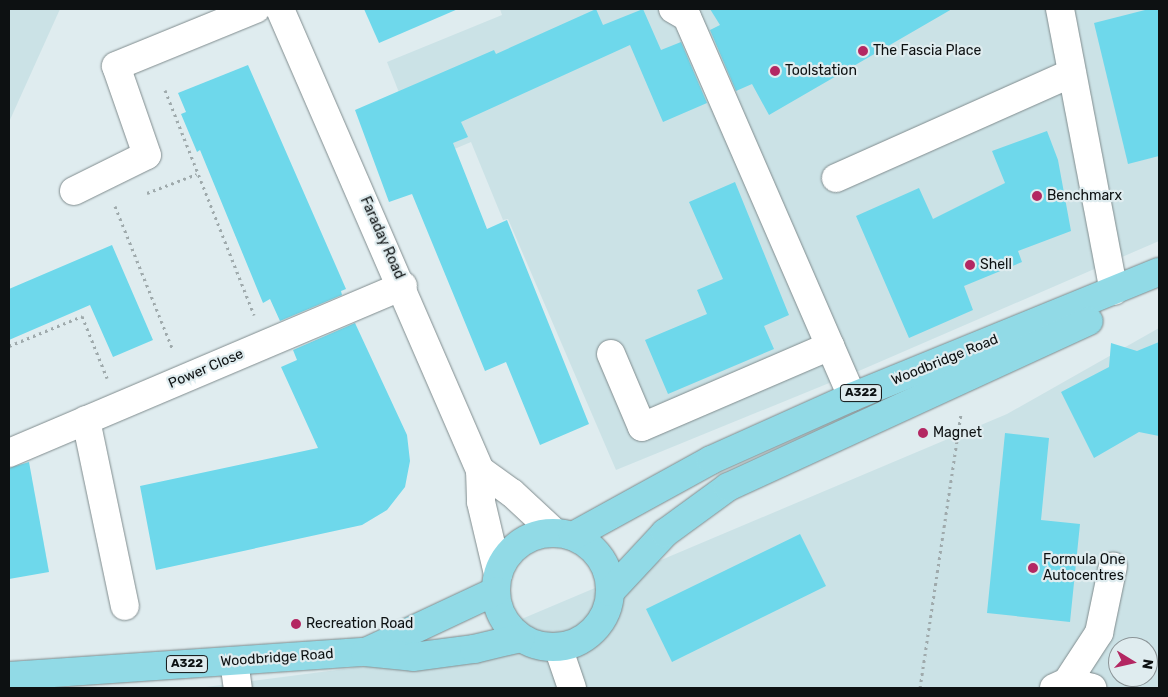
<!DOCTYPE html>
<style>
body{margin:0}
#map{position:relative;width:1168px;height:697px;overflow:hidden;background:#dfecef;font-family:Rubik,sans-serif}
div>[style]{position:absolute}
[style*='--x']{left:calc(var(--x)*1px);top:calc(var(--y)*1px);width:calc(var(--w)*1px);rotate:calc(var(--a)*1deg)}
.built>*{inset:0;background:#cbe2e6}
.building>*{inset:0;background:#6ed8eb}
.path>*{height:3px;margin-top:-1.5px;transform-origin:0;background:repeating-linear-gradient(90deg,#9faaac 0 2.5px,transparent 0 6.5px)}
.roads{filter:drop-shadow(0 0 1px #808c8e) drop-shadow(0 0 1px #808c8e)}
.minor>*{height:28px;margin:-14px;padding:0 14px;transform-origin:14px;border-radius:14px;background:#fff}
.major>*{height:28px;margin:-14px;padding:0 14px;transform-origin:14px;border-radius:14px;background:#91dae6}
.major>.ring{margin:-14px;padding:0;box-sizing:content-box;background:none;border:28px solid #91dae6;border-radius:50%}
.dots>*{width:14px;height:14px;translate:-50% -50%;box-sizing:border-box;border:2px solid #dfecef;border-radius:50%}
span{translate:-50% -50%;white-space:nowrap;text-align:center;line-height:1.15;-webkit-text-stroke:4.5px #dfecef;paint-order:stroke}
.shield-label span{padding:1px 4px;background:#dfecef;border:1px solid;border-radius:4px;-webkit-text-stroke-width:0}
.shield-label{font-size:12px;color:#0d1112;font-weight:700}
.poi-label{font-size:14px;color:#0d1112}
.left{translate:0 -50%;text-align:left}
.street-label{font-size:14px;color:#0d1112}
.frame{position:absolute;inset:0;border:10px solid #0d1112;pointer-events:none}
.north{position:absolute;left:1108px;top:637px;width:50px;height:50px;box-sizing:border-box;background:#dfecef;border:1px solid #8b9497;border-radius:50%;rotate:99deg;font-size:14px;font-weight:700;line-height:20px;text-align:center;color:#0d1112}
.north::after{content:'';display:block;margin:auto;width:18px;height:22px;background:#b32762;clip-path:polygon(50% 0,100% 100%,50% 72%,0 100%)}
</style>
<div id="map">
<div class="built">
<div style="clip-path:polygon(9px 9px,60px 9px,9px 122px)"></div>
<div style="clip-path:polygon(500px 9px,1159px 9px,1159px 241px,861px 370px,616px 470px,508px 219px,503px 220px,471px 142px,426px 161px,387px 62px,502px 15px)"></div>
<div style="clip-path:polygon(evenodd,1159px 328px,1159px 688px,198px 688px,429px 658px,1007px 414px,1159px 328px,1118px 647px,1148px 647px,1148px 677px,1118px 677px,1118px 647px)"></div>
</div>
<div class="building">
<div style="clip-path:polygon(364px 9px,458px 9px,379px 43px)"></div>
<div style="clip-path:polygon(596px 9px,603px 25px,643px 9px,661px 50px,681px 42px,707px 103px,663px 122px,630px 45px,461px 122px,468px 137px,453px 143px,487px 229px,507px 220px,589px 424px,540px 445px,506px 362px,485px 371px,412px 194px,389px 202px,355px 110px,494px 50px,496px 54px)"></div>
<div style="clip-path:polygon(710px 9px,952px 9px,769px 115px,752px 84px,736px 91px,710px 30px,720px 25px)"></div>
<div style="clip-path:polygon(1149px 9px,1159px 9px,1159px 156px,1128px 164px,1094px 23px)"></div>
<div style="clip-path:polygon(248px 65px,346px 289px,341px 291px,342px 295px,280px 321px,270px 299px,263px 303px,200px 150px,197px 152px,181px 114px,186px 112px,178px 93px)"></div>
<div style="clip-path:polygon(1047px 131px,1058px 160px,1071px 231px,1018px 251px,1022px 262px,964px 286px,973px 310px,909px 338px,856px 216px,919px 188px,933px 219px,1005px 183px,992px 151px)"></div>
<div style="clip-path:polygon(735px 182px,789px 315px,764px 326px,774px 349px,668px 394px,645px 340px,707px 314px,697px 290px,723px 279px,689px 202px)"></div>
<div style="clip-path:polygon(112px 245px,153px 340px,113px 357px,90px 305px,9px 340px,9px 289px)"></div>
<div style="clip-path:polygon(355px 323px,407px 435px,410px 461px,405px 487px,387px 510px,362px 525px,156px 570px,140px 486px,318px 448px,281px 367px,297px 360px,293px 350px)"></div>
<div style="clip-path:polygon(1159px 342px,1159px 436px,1139px 432px,1094px 458px,1061px 392px,1109px 367px,1111px 343px,1137px 351px)"></div>
<div style="clip-path:polygon(1005px 433px,1049px 438px,1041px 520px,1080px 524px,1070px 622px,987px 613px)"></div>
<div style="clip-path:polygon(29px 462px,49px 572px,9px 579px,9px 468px)"></div>
<div style="clip-path:polygon(800px 534px,826px 586px,672px 662px,646px 609px)"></div>
</div>
<div class="path">
<div style="--x:165;--y:90;--w:242;--a:68.4"></div>
<div style="--x:147;--y:193;--w:53;--a:-20.8"></div>
<div style="--x:115;--y:206;--w:155;--a:68.1"></div>
<div style="--x:9;--y:346;--w:79;--a:-22.3"></div>
<div style="--x:82;--y:316;--w:67;--a:68"></div>
<div style="--x:920;--y:688;--w:276;--a:-81.5"></div>
</div>
<div class="roads">
<div class="minor">
<div style="--x:280;--y:9;--w:503;--a:66.55"></div>
<div style="--x:480;--y:470;--w:32;--a:88"></div>
<div style="--x:481;--y:502;--w:74;--a:76.7"></div>
<div style="--x:673;--y:9;--w:16;--a:30"></div>
<div style="--x:687;--y:17;--w:414;--a:66.5"></div>
<div style="--x:1060;--y:9;--w:287;--a:79.2"></div>
<div style="--x:836;--y:178;--w:258;--a:-24"></div>
<div style="--x:74;--y:191;--w:81;--a:-26.3"></div>
<div style="--x:147;--y:155;--w:94;--a:-109.2"></div>
<div style="--x:116;--y:66;--w:151;--a:-22.2"></div>
<div style="--x:611;--y:354;--w:79;--a:67"></div>
<div style="--x:642;--y:427;--w:205;--a:-23.3"></div>
<div style="--x:86;--y:420;--w:190;--a:78.2"></div>
<div style="--x:9;--y:453;--w:428;--a:-23"></div>
<div style="--x:480;--y:470;--w:39;--a:36"></div>
<div style="--x:512;--y:493;--w:57;--a:42.9"></div>
<div style="--x:558;--y:647;--w:43;--a:71.1"></div>
<div style="--x:234;--y:661;--w:27;--a:82"></div>
<div style="--x:1067;--y:682;--w:26;--a:13"></div>
<div style="--x:1054;--y:688;--w:14;--a:-25"></div>
<div style="--x:1067;--y:682;--w:59;--a:-56.9"></div>
<div style="--x:1099;--y:633;--w:68;--a:-78.2"></div>
</div>
<div class="major">
<div class="ring" style="left:496px;top:533px;width:86px;height:86px"></div>
<div style="--x:573;--y:536;--w:158;--a:-28.8"></div>
<div style="--x:711;--y:460;--w:154;--a:-24.1"></div>
<div style="--x:852;--y:397;--w:331;--a:-22.2"></div>
<div style="--x:610;--y:592;--w:81;--a:-47"></div>
<div style="--x:665;--y:533;--w:78;--a:-36.1"></div>
<div style="--x:728;--y:487;--w:397;--a:-24.7"></div>
<div style="--x:368;--y:651;--w:141;--a:-25.1"></div>
<div style="--x:9;--y:676;--w:357;--a:-3.9"></div>
<div style="--x:365;--y:652;--w:48;--a:5.9"></div>
<div style="--x:413;--y:657;--w:62;--a:-7.5"></div>
<div style="--x:474;--y:649;--w:48;--a:-13.2"></div>
</div>
</div>
<div class="dots">
<div style="left:863px;top:51px;background:#b32762"></div>
<div style="left:775px;top:71px;background:#b32762"></div>
<div style="left:1037px;top:196px;background:#b32762"></div>
<div style="left:970px;top:265px;background:#b32762"></div>
<div style="left:923px;top:433px;background:#b32762"></div>
<div style="left:1033px;top:568px;background:#b32762"></div>
<div style="left:296px;top:624px;background:#b32762"></div>
</div>
<div class="shield-label">
<span style="left:861px;top:393px">A322</span>
<span style="left:187px;top:664px">A322</span>
</div>
<div class="poi-label">
<span class="left" style="left:873px;top:51px">The Fascia Place</span>
<span class="left" style="left:785px;top:71px">Toolstation</span>
<span class="left" style="left:1047px;top:196px">Benchmarx</span>
<span class="left" style="left:980px;top:265px">Shell</span>
<span class="left" style="left:933px;top:433px">Magnet</span>
<span class="left" style="left:1043px;top:568px">Formula One<br>Autocentres</span>
<span class="left" style="left:306px;top:624px">Recreation Road</span>
</div>
<div class="street-label">
<span style="left:382px;top:238px;rotate:66deg">Faraday Road</span>
<span style="left:945px;top:360px;rotate:-22deg">Woodbridge Road</span>
<span style="left:206px;top:369px;rotate:-23deg">Power Close</span>
<span style="left:277px;top:658px;rotate:-4deg">Woodbridge Road</span>
</div>
<div class="frame"></div>
<div class="north">N</div>
</div>
